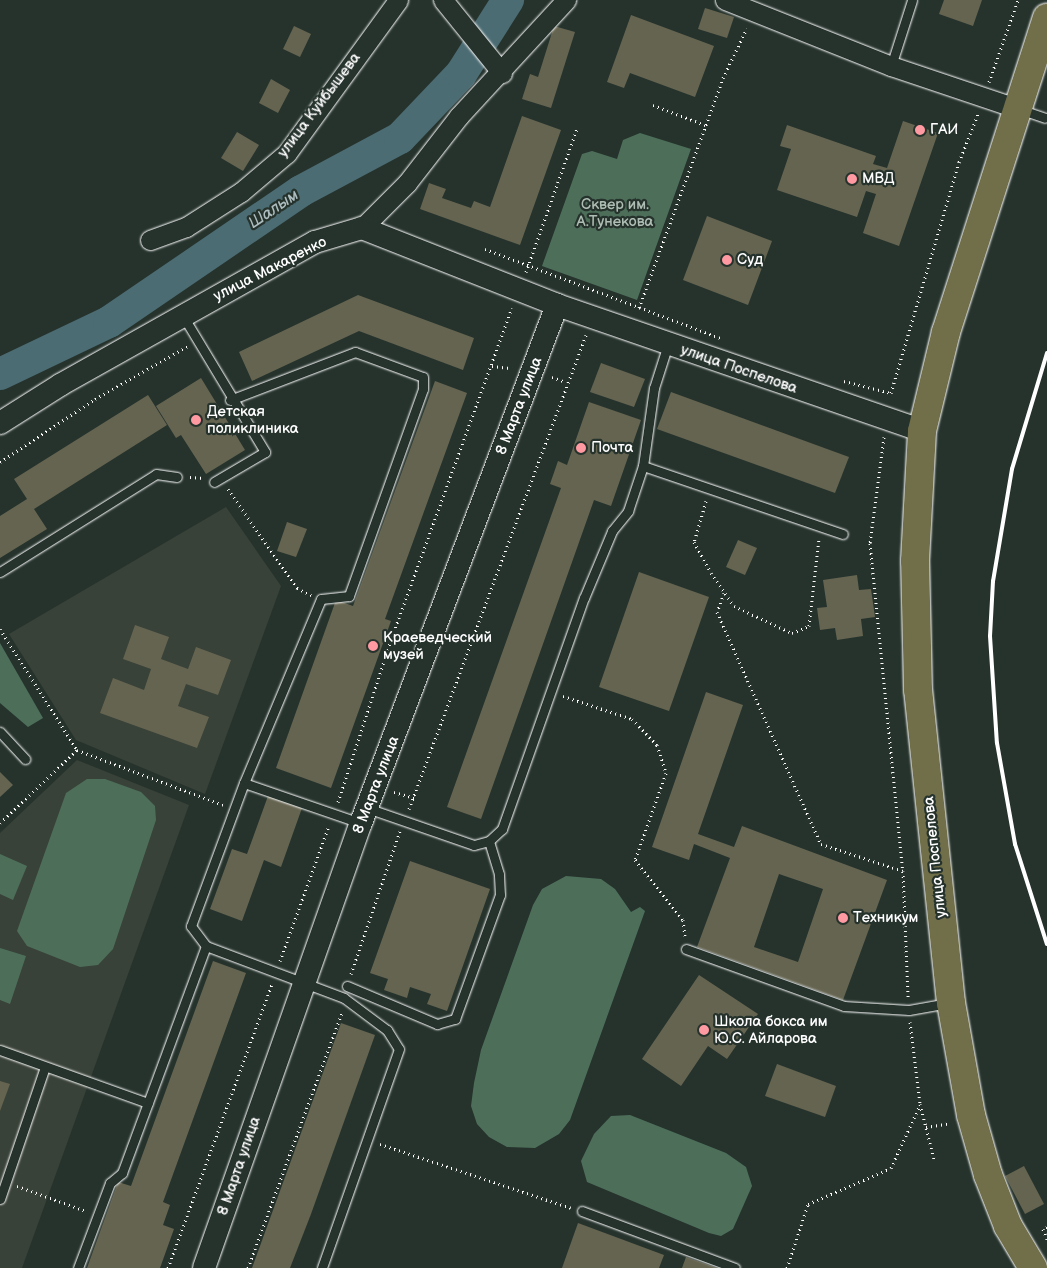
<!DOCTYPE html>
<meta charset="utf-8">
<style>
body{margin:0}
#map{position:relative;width:1047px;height:1268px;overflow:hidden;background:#26332d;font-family:"Balsamiq Sans",sans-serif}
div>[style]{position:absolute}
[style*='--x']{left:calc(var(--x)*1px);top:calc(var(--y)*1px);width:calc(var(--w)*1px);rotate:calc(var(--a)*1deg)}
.built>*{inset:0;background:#394238}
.green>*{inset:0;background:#4d6f5a}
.river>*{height:32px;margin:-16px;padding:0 16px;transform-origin:16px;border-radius:16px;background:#4c6c73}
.building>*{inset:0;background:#656450}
.path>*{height:3px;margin-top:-1.5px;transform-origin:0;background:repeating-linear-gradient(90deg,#fff 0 1px,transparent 0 5px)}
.roads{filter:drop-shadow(0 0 1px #fff) drop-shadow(0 0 1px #fff)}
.service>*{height:9px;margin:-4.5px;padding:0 4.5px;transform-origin:4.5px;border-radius:4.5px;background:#26332d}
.minor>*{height:19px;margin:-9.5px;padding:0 9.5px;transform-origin:9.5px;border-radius:9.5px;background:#26332d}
.tertiary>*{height:22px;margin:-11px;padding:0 11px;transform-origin:11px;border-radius:11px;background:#26332d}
.primary>*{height:28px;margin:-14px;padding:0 14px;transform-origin:14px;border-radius:14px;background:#716f4a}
.rail>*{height:4px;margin:-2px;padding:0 2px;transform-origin:2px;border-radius:2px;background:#fff}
.dots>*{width:14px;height:14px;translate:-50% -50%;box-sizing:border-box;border:2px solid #26332d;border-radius:50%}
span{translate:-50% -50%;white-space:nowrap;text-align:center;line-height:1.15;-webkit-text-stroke:4.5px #26332d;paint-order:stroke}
.street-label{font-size:15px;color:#fff}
.poi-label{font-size:15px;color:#fff}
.left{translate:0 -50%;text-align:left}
.park-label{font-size:15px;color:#afbeb5}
.water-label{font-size:16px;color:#aebdc0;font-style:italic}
</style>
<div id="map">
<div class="built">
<div style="clip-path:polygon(226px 507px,281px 586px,205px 794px,76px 740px,9px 634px)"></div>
<div style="clip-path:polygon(77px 760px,189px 805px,22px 1268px,0 1268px,0 833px)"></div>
</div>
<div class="green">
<div style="clip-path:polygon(640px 133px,691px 149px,637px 300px,542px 266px,582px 154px,592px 151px,617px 159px,623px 140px)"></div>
<div style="clip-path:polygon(0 643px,43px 718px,28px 727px,0 703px)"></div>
<div style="clip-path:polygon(87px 779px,105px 779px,141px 792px,155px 806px,156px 820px,113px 949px,98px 965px,80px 967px,27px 946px,17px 931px,66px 793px)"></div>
<div style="clip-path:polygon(0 854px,27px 866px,13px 900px,0 894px)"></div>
<div style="clip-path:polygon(566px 876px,601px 879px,615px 889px,631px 912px,640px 907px,645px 911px,570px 1120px,559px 1134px,535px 1148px,507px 1147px,489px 1137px,477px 1124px,471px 1106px,474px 1083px,481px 1050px,533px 905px,542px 889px)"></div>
<div style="clip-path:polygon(0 948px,26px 956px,10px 1004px,0 1000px)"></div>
<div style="clip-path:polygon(630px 1115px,726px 1153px,746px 1167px,752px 1186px,733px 1229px,721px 1236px,709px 1233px,587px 1182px,581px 1161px,594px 1134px,611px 1116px)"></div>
</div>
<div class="river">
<div style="--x:0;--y:374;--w:121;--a:-25.5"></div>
<div style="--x:109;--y:322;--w:232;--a:-34.3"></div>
<div style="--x:301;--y:191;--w:112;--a:-28.2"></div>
<div style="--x:400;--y:138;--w:88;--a:-46.4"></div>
<div style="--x:461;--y:74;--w:88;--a:-57.6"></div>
</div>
<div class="building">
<div style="clip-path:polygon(944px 0,982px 0,973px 26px,939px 14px)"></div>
<div style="clip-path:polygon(705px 8px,734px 17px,727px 38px,698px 29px)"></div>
<div style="clip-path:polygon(631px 15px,714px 46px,695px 97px,630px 73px,624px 88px,607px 82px)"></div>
<div style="clip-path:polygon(294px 26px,311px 34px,300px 57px,283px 49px)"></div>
<div style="clip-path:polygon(554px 26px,575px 32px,551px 108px,522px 99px,530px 74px,538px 77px)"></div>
<div style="clip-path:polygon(271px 79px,290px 90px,278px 113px,259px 103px)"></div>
<div style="clip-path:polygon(522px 116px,561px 130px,520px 245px,420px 209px,429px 183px,446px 189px,442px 198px,471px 208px,474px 201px,490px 207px)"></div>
<div style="clip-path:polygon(903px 121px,938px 133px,899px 246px,863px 233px,876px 194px,866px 191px,857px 217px,777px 190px,791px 149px,780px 146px,787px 125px,876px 156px,873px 164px,887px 168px)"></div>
<div style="clip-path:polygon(237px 132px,259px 145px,243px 171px,221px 158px)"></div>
<div style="clip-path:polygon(707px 216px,772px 241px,748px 305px,683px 280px)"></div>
<div style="clip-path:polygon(358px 295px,474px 338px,463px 370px,359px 331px,252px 381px,239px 352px)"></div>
<div style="clip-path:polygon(601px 363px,645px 379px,634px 407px,590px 392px)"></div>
<div style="clip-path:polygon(201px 378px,245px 450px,206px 474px,181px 435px,176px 438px,156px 406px)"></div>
<div style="clip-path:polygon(435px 381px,467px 393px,385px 619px,391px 621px,331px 788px,276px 768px,336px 600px,353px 606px)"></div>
<div style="clip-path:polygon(671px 392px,849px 457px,835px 493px,657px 429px)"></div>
<div style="clip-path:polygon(148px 395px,167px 425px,34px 509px,47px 529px,0 558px,0 516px,27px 499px,14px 479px)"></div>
<div style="clip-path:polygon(589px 402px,641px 420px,611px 506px,594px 500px,481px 819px,447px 807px,561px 488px,550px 484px,558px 461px,567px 465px)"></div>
<div style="clip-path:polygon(287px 522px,307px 529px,296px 557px,277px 551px)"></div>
<div style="clip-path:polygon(738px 540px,757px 548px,745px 575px,726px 567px)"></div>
<div style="clip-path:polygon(639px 572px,709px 597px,669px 711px,599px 687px)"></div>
<div style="clip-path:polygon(857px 575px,859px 590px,871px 589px,875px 617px,861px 619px,863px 636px,837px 640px,835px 628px,820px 630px,817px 608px,827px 607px,823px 580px)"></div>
<div style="clip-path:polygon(135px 625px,169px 637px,161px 659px,188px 669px,196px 647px,231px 660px,218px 695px,186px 684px,178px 706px,209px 717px,197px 748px,100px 713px,113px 678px,144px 690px,151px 669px,123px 659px)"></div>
<div style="clip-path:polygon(evenodd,706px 692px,743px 705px,698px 834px,734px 847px,742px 826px,887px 880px,843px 1000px,697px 947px,730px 858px,694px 844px,689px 860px,652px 847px,706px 692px,779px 874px,823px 889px,798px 962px,754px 947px,779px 874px)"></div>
<div style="clip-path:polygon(0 772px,13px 785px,0 797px)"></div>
<div style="clip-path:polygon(268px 796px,302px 808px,281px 867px,264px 860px,242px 921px,210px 909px,232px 849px,247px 854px)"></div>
<div style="clip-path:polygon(410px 861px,490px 889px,447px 1011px,427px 1004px,431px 994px,410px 987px,407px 998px,384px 990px,388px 979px,370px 973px)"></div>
<div style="clip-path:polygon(213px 961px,246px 973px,163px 1202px,170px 1205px,163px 1225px,174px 1229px,160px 1268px,87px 1268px,118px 1182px,131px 1186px)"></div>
<div style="clip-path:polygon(699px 975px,758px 1014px,727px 1059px,708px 1046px,681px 1086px,642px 1059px)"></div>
<div style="clip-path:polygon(341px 1023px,375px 1035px,311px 1214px,290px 1268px,252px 1268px)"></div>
<div style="clip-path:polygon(777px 1064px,836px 1086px,825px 1117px,765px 1096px)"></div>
<div style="clip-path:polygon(0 1081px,10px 1084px,0 1111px)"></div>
<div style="clip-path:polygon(1024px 1166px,1044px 1204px,1025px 1214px,1005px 1176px)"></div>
<div style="clip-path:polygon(578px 1223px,664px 1255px,659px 1268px,562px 1268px)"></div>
<div style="clip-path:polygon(686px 1257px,717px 1268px,682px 1268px)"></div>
</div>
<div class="path">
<div style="--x:989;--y:82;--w:87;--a:-70.5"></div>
<div style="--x:653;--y:105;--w:56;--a:21"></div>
<div style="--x:485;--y:249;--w:254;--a:20.7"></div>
<div style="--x:526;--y:272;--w:152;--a:-70.4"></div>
<div style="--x:639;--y:308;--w:245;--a:-69.9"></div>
<div style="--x:723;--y:78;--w:55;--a:-64.4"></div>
<div style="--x:492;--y:366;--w:20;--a:6"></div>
<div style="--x:552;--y:377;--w:15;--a:20"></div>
<div style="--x:844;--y:381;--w:49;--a:14.3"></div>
<div style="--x:891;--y:393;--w:241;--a:-73.6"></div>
<div style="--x:959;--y:162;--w:52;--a:-68.4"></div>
<div style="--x:884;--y:437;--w:107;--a:97.5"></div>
<div style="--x:870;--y:543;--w:330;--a:84.3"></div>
<div style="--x:903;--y:871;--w:127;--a:87.7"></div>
<div style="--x:0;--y:462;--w:114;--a:-33.6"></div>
<div style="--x:95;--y:399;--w:107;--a:-29.7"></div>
<div style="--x:190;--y:477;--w:14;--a:4"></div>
<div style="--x:228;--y:489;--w:121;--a:55.1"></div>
<div style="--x:297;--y:588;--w:16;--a:27"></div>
<div style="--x:706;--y:501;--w:43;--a:106.3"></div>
<div style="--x:694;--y:542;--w:35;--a:61"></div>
<div style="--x:711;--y:573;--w:40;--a:55.1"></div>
<div style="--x:734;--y:606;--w:64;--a:25"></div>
<div style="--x:792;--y:633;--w:18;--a:-22"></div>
<div style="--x:809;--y:626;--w:89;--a:-83.5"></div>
<div style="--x:724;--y:593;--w:20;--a:110"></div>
<div style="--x:717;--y:612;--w:254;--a:65.9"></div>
<div style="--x:821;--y:844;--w:86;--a:18.2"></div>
<div style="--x:0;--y:629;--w:143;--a:57.5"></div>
<div style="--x:563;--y:696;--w:73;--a:18.4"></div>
<div style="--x:632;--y:719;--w:36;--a:46"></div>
<div style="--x:657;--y:745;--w:29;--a:72"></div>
<div style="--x:666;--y:773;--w:92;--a:109.6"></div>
<div style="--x:635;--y:860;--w:77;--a:51.3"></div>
<div style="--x:683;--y:920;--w:16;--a:83"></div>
<div style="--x:394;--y:792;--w:22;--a:16"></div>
<div style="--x:338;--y:802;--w:174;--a:-71.9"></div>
<div style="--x:392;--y:637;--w:350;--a:-70"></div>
<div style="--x:409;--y:809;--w:506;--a:-69.52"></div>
<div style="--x:0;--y:823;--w:106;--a:-43.5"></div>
<div style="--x:77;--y:750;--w:156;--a:20.6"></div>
<div style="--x:280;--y:961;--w:144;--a:-70.1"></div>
<div style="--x:351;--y:974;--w:151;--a:-71.1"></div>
<div style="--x:910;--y:1022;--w:83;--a:83"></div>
<div style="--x:920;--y:1104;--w:57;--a:75.7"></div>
<div style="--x:926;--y:1127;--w:24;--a:-9"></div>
<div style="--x:380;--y:1144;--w:201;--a:18.5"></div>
<div style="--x:17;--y:1186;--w:73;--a:19.9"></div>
<div style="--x:1047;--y:1227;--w:4;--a:153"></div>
<div style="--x:1043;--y:1229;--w:11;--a:68"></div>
<div style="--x:168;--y:1268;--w:302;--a:-69.9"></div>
<div style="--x:248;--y:1268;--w:273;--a:-69.8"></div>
<div style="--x:787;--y:1268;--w:67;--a:-71.8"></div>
<div style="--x:808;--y:1204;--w:90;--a:-23.4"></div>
<div style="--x:891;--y:1168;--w:69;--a:-65.3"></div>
</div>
<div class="roads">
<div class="service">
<div style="--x:891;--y:66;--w:69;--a:-72.3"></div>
<div style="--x:1022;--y:110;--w:24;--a:19"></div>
<div style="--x:183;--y:316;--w:159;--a:58.9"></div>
<div style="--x:265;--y:452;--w:59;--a:149.5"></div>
<div style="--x:230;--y:400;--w:134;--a:-21"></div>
<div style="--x:355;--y:352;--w:72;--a:20.2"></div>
<div style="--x:423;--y:377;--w:12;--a:90"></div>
<div style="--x:423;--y:389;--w:220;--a:109.7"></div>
<div style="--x:349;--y:596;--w:28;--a:174"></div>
<div style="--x:321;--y:599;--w:199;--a:112.7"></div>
<div style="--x:244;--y:783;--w:123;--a:19"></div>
<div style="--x:643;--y:466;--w:211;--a:18.8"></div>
<div style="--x:0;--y:572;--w:184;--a:-32.1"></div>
<div style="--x:156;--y:474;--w:21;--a:8"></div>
<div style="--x:0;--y:732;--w:37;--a:47"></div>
<div style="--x:367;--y:808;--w:113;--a:19.1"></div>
<div style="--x:474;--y:845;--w:16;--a:-15"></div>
<div style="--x:489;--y:841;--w:18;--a:-43"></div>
<div style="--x:502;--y:829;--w:245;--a:-70.5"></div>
<div style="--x:584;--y:598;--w:73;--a:-67.3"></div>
<div style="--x:612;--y:531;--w:26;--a:-51"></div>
<div style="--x:628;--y:511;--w:47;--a:-71.6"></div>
<div style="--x:643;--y:466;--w:79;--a:-82"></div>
<div style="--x:654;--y:388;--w:46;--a:-72.3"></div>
<div style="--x:206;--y:946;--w:25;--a:-127"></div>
<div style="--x:191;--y:926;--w:153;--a:-69.7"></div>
<div style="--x:686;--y:949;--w:168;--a:19.8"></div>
<div style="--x:844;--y:1006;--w:65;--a:3.5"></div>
<div style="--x:909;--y:1010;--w:40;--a:-10"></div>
<div style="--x:347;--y:986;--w:98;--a:22.9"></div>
<div style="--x:437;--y:1024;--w:19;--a:-16"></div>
<div style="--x:455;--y:1019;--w:132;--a:-70.1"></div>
<div style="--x:500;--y:895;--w:21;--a:-93"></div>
<div style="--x:499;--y:874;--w:34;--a:-107"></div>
<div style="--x:0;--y:1050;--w:157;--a:19.7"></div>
<div style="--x:0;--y:1199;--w:139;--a:-71.2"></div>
<div style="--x:582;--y:1211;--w:163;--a:20.4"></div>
<div style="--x:78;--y:1268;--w:91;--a:-69.4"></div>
<div style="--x:110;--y:1183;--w:16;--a:-40"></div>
<div style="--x:122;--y:1173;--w:242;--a:-69.7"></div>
<div style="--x:206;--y:946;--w:147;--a:20.6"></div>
<div style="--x:344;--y:998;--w:54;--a:36.7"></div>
<div style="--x:387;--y:1030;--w:22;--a:58"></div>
<div style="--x:399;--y:1049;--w:232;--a:109.4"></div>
</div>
<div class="minor">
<div style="--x:443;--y:0;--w:94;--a:51.1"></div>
<div style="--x:725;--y:0;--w:179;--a:21.7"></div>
<div style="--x:891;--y:66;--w:135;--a:18.6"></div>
<div style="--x:362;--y:228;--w:64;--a:-45"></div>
<div style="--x:407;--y:183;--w:85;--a:-52.2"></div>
<div style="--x:459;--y:116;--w:158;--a:-47.3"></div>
<div style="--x:150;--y:240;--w:38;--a:-20"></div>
<div style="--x:186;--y:227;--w:65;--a:-32.5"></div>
<div style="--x:241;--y:192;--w:60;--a:-40.3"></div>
<div style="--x:287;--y:153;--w:189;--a:-54"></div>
</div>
<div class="tertiary">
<div style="--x:0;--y:423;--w:71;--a:-32.3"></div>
<div style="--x:60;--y:385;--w:292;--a:-29.3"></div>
<div style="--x:315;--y:242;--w:49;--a:-16.6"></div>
<div style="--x:362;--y:228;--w:210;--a:21.5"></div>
<div style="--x:557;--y:305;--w:386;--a:19"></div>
<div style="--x:204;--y:1268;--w:472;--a:-70.6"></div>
<div style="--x:361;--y:823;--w:554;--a:-69.27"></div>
</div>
<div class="primary">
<div style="--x:1033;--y:1268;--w:49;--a:-120.8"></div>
<div style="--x:1008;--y:1226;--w:55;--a:-111.4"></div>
<div style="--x:988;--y:1175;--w:62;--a:-105.8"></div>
<div style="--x:971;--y:1115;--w:114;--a:-100.1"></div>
<div style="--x:951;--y:1003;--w:315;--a:-96"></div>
<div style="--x:918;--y:690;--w:129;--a:-91.3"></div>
<div style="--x:915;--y:561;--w:130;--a:-86.9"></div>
<div style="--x:922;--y:431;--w:102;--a:-76.4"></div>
<div style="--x:946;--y:332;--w:330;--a:-72.2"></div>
</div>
</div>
<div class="rail">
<div style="--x:1047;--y:353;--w:121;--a:106.8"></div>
<div style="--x:1012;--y:469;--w:114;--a:99.6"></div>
<div style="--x:993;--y:581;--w:55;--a:93.1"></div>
<div style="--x:990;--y:636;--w:107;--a:86.3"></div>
<div style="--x:997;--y:743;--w:103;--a:79.9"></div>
<div style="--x:1015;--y:844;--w:105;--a:72.3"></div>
</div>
<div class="dots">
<div style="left:920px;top:130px;background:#ff9aa2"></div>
<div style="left:852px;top:179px;background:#ff9aa2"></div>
<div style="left:727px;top:260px;background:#ff9aa2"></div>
<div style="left:196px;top:420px;background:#ff9aa2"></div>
<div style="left:581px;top:448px;background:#ff9aa2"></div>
<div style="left:373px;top:646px;background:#ff9aa2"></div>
<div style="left:843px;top:918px;background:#ff9aa2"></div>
<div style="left:704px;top:1030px;background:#ff9aa2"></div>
</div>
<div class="street-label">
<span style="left:319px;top:105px;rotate:-53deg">улица Куйбышева</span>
<span style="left:270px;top:269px;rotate:-27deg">улица Макаренко</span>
<span style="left:739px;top:369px;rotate:19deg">улица Поспелова</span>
<span style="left:519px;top:406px;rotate:-69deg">8 Марта улица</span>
<span style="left:376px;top:785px;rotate:-69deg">8 Марта улица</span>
<span style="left:935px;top:857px;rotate:-96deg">улица Поспелова</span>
<span style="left:239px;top:1166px;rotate:-71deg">8 Марта улица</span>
</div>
<div class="poi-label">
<span class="left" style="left:930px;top:130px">ГАИ</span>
<span class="left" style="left:862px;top:179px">МВД</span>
<span class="left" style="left:737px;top:260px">Суд</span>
<span class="left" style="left:207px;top:420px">Детская<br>поликлиника</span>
<span class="left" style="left:591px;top:448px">Почта</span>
<span class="left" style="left:383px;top:646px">Краеведческий<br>музей</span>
<span class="left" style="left:853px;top:918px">Техникум</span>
<span class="left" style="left:714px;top:1030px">Школа бокса им<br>Ю.С. Айларова</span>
</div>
<div class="park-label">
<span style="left:615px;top:213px">Сквер им.<br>А.Тунекова</span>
</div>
<div class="water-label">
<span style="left:274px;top:210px;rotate:-34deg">Шалым</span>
</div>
</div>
